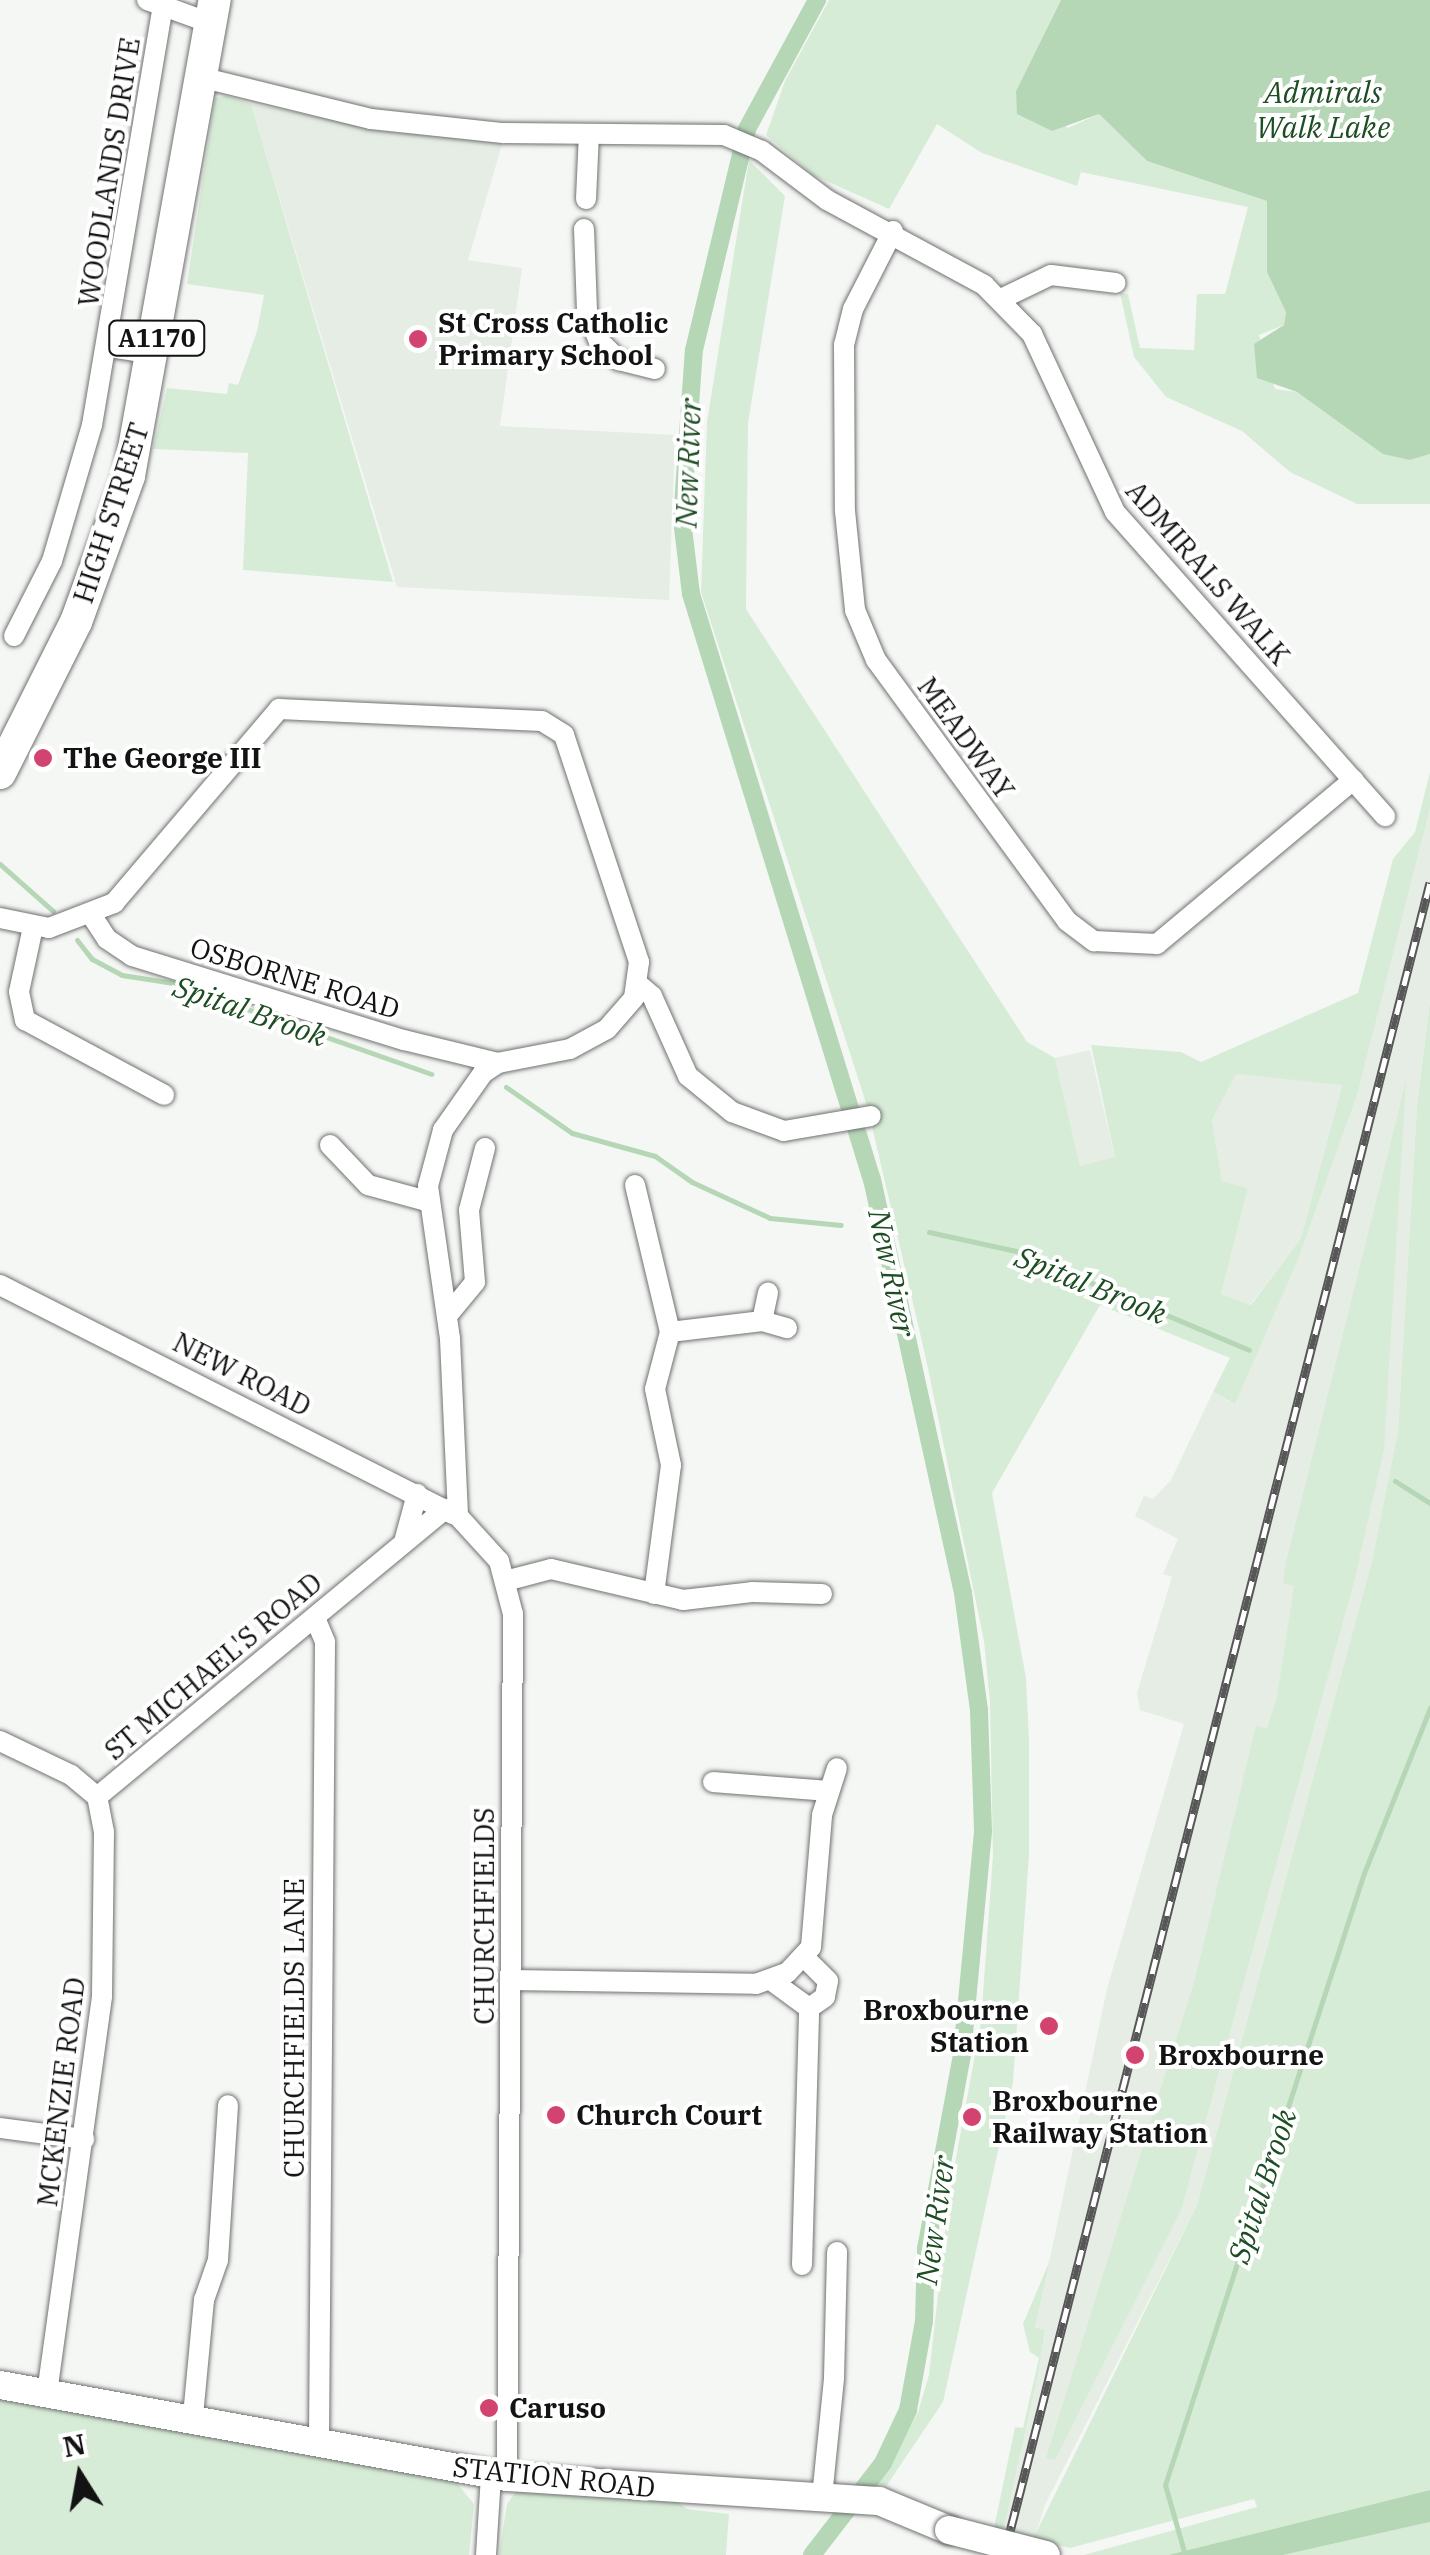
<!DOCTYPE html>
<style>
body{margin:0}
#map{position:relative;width:1430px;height:2555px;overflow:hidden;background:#f5f7f5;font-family:"IBM Plex Serif",serif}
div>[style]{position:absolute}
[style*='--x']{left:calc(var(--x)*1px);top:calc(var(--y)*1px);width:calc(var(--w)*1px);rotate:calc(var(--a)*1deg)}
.built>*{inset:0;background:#e5ede5}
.green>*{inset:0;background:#d7ecd7}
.water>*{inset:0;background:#b5d7b6}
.stream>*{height:5px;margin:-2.5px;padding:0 2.5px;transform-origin:2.5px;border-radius:2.5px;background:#b5d7b6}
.canal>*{height:18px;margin:-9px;padding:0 9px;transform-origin:9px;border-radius:9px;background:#b5d7b6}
.roads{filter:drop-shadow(0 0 2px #707270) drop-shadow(0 0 2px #707270)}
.street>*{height:20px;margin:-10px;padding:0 10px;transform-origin:10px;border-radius:10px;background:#fff}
.secondary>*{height:28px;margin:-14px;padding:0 14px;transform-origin:14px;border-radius:14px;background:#fff}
.primary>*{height:32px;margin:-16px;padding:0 16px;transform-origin:16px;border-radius:16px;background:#fff}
.rail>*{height:9px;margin-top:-4.5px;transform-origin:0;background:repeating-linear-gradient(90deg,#fff 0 15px,#565756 0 30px);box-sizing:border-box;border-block:2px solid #565756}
.bridges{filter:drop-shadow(0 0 2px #707270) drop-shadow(0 0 2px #707270)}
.secondary-bridge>*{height:28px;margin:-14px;padding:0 14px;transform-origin:14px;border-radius:14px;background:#fff}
.dots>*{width:28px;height:28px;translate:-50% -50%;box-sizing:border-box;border:5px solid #fff;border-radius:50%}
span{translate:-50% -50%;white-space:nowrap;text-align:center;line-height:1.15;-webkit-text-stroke:8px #fff;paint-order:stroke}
.shield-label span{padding:2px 8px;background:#fff;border:2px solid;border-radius:8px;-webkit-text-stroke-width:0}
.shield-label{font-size:25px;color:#131313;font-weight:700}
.street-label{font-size:28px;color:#131313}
.poi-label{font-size:28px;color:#131313;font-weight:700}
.left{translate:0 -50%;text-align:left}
.right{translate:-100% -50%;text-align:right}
.water-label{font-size:30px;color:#1d4d22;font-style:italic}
.north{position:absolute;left:30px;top:2425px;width:100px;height:100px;-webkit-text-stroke:8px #fff;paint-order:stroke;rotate:349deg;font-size:28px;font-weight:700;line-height:40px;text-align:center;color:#131313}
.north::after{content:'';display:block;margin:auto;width:35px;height:45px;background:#131313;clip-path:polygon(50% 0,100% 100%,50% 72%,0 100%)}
</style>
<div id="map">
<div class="built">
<div style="clip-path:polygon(251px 104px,381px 128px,504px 138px,468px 260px,522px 268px,500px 426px,675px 435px,669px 600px,397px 587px)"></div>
<div style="clip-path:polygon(1430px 809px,1430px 1001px,1417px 1105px,1398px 1431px,1372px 1561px,1197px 2205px,1045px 2505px,1029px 2555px,997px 2555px,1039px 2370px,1045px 2331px,1035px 2329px,1107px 1989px,1184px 1724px,1140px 1710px,1137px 1693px,1172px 1577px,1163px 1574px,1178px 1539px,1135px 1516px,1144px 1496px,1153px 1499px,1171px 1480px,1213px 1392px,1230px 1402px,1318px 1198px,1358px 1092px)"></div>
<div style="clip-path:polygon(1090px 1050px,1115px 1158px,1080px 1166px,1055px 1058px)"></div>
<div style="clip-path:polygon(1236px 1074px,1342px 1084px,1301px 1238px,1250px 1305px,1221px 1294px,1248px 1188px,1222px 1181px,1212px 1120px)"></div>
</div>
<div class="green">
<div style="clip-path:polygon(829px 0,1061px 0,1016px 91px,1068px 128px,1099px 114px,1147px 161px,1267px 201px,1286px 312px,1284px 325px,1259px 335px,1275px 389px,1297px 392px,1410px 460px,1430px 454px,1430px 504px,1357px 504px,1290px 472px,1242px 431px,1166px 397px,1134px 357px,1120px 293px,1128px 294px,1140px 348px,1194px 350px,1197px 294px,1225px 294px,1248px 207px,1081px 172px,1077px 186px,982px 153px,937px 124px,889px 209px,813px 175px,766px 135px,785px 81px)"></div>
<div style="clip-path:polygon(226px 96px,251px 104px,393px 582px,243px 570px,248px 453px,153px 449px,167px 388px,227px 394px,229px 383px,238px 385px,257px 331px,264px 295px,187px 284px,215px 98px)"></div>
<div style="clip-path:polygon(evenodd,749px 160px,785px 196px,748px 423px,746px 609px,1027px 1042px,1055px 1058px,1080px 1166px,1115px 1157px,1091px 1045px,1181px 1052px,1201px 1062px,1358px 993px,1393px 859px,1415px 832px,1430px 772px,1430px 809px,1358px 1092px,1298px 1259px,1235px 1404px,1213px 1392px,1230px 1358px,1100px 1305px,992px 1493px,1026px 1678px,1029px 1738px,1029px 1855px,1013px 2082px,943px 2402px,887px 2485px,878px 2484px,918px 2412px,929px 2375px,949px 2196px,981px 2022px,993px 1855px,990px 1702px,984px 1641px,926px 1359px,868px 1109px,701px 592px,707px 422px,749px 160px,1236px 1074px,1342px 1085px,1301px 1238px,1251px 1305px,1221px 1294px,1248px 1188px,1222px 1181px,1212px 1120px,1236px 1074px)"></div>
<div style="clip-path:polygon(1430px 1001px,1430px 2490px,1168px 2555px,1084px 2555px,1257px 2507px,1254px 2499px,1070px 2548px,1033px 2539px,1197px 2205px,1372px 1561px,1398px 1431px,1417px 1105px)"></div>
<div style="clip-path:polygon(1406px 1081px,1384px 1449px,1355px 1578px,1181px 2210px,1055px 2460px,1046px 2458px,1195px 1979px,1256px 1726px,1267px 1728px,1277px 1697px,1294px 1586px,1283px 1584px,1286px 1562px)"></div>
<div style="clip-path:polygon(1050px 2260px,1035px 2328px,1045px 2330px,1039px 2370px,1003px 2531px,994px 2528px,1015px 2427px,1023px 2428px,1039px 2358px,1030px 2352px,1023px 2324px)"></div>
<div style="clip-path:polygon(0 2396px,456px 2482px,474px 2504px,469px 2555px,0 2555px)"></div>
<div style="clip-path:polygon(519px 2488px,672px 2498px,687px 2509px,729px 2514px,726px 2555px,499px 2555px,507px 2504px)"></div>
<div style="clip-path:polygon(1430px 2522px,1430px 2555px,1283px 2555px)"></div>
</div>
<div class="water">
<div style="clip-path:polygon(1061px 0,1430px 0,1430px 454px,1410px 460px,1383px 454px,1297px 392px,1257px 378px,1254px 344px,1284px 325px,1286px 312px,1267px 272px,1267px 201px,1147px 161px,1099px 114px,1052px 131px,1017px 114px,1016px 91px)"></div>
<div style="clip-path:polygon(1430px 2490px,1430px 2522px,1283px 2555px,1168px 2555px)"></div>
</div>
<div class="stream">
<div style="--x:0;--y:864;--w:71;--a:41.6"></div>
<div style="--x:77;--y:940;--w:24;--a:52"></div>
<div style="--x:92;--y:959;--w:34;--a:28"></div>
<div style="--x:122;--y:975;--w:52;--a:8.9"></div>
<div style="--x:173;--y:983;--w:274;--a:19.4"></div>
<div style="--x:506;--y:1087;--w:80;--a:34.9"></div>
<div style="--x:572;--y:1133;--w:86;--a:15.5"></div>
<div style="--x:655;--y:1156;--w:45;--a:35.1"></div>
<div style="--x:692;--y:1182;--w:86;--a:24.8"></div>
<div style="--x:770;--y:1218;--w:71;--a:5.6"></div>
<div style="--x:929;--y:1232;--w:89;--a:12.3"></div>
<div style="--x:1016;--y:1251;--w:253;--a:23"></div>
<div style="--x:1395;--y:1481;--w:41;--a:32.2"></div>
<div style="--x:1185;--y:2555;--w:73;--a:-105.9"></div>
<div style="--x:1165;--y:2485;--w:644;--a:-71.99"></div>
<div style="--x:1364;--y:1873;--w:178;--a:-68.2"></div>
</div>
<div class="canal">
<div style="--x:812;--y:2555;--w:116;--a:-52.3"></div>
<div style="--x:883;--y:2463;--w:59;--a:-64.7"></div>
<div style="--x:908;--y:2410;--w:90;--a:-79.8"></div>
<div style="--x:924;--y:2321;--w:72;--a:-88.4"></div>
<div style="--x:926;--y:2249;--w:198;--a:-79.5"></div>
<div style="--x:962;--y:2054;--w:224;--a:-84.6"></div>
<div style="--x:983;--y:1831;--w:121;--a:-91.9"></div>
<div style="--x:979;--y:1710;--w:118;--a:-97.8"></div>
<div style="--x:963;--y:1593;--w:423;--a:-102.4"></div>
<div style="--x:872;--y:1180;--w:613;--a:-107.16"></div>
<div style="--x:691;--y:594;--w:75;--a:-96.9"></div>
<div style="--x:682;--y:520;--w:170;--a:-86"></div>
<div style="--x:694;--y:350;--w:227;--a:-76.5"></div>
<div style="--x:747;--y:129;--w:147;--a:-61.5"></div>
</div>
<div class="roads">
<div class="street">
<div style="--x:147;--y:0;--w:67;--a:20.1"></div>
<div style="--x:200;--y:77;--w:176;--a:13.8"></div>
<div style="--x:371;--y:119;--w:133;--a:6.1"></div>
<div style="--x:503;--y:133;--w:221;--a:0.5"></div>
<div style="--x:724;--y:135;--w:41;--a:22.8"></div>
<div style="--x:762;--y:151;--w:81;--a:37"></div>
<div style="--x:827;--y:200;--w:179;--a:28.4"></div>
<div style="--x:984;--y:285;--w:69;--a:45.6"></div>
<div style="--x:1032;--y:334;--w:196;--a:65"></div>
<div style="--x:1115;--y:512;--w:407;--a:48.4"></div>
<div style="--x:586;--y:199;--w:65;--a:-87.4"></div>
<div style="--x:584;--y:229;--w:83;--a:87.9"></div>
<div style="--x:587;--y:312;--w:31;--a:68"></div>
<div style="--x:599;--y:341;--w:28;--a:44"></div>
<div style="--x:619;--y:360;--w:37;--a:14"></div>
<div style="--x:893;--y:231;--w:88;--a:117.1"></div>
<div style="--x:853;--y:309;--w:36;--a:104"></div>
<div style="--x:844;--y:344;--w:167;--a:89.7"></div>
<div style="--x:845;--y:511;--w:100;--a:84.2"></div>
<div style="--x:855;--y:610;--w:54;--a:67.2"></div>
<div style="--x:876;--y:660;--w:323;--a:53.8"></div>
<div style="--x:1067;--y:921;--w:34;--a:37"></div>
<div style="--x:1094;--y:941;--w:63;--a:2.7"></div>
<div style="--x:1157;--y:944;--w:256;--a:-39.9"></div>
<div style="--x:1003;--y:298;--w:53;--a:-25.6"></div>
<div style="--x:1051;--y:275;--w:65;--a:7"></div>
<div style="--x:109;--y:347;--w:46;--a:8.8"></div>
<div style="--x:14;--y:636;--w:84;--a:-63.1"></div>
<div style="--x:52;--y:561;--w:142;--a:-73.6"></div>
<div style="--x:92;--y:425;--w:425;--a:-80.4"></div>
<div style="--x:92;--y:916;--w:27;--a:57"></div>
<div style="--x:107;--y:939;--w:30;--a:34"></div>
<div style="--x:132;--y:956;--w:285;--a:17.2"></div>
<div style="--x:404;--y:1040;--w:97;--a:13.7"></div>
<div style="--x:0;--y:918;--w:50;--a:11.5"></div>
<div style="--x:49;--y:928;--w:70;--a:-21"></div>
<div style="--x:114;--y:903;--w:255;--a:-49.6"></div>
<div style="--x:279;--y:709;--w:263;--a:2.6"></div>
<div style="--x:542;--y:721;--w:26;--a:32"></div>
<div style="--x:564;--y:735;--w:239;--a:71.7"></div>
<div style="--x:639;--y:962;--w:36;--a:98"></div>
<div style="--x:634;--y:998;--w:41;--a:131.1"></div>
<div style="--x:607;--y:1029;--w:42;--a:151.6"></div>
<div style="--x:570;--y:1049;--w:73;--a:169"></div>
<div style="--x:498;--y:1063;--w:18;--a:146"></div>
<div style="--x:483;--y:1073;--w:70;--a:125.1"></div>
<div style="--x:443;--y:1130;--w:58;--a:105"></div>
<div style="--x:428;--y:1186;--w:155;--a:81.8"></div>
<div style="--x:450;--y:1339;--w:177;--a:87.4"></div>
<div style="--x:458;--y:1516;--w:61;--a:47.7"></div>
<div style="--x:499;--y:1561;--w:55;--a:75.2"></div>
<div style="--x:513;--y:1614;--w:863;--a:90.4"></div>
<div style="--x:33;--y:927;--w:66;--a:102.2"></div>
<div style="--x:19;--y:992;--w:29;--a:78"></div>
<div style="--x:25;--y:1020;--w:158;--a:28.3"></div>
<div style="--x:639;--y:985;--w:17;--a:40"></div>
<div style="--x:652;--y:996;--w:88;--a:65.8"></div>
<div style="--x:688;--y:1076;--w:57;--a:39.3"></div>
<div style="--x:732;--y:1112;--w:55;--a:20.1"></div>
<div style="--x:784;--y:1131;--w:88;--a:-9.8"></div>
<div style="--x:330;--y:1145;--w:55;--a:46.5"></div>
<div style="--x:368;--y:1185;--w:61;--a:15.2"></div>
<div style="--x:635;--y:1185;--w:151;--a:76.6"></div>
<div style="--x:670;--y:1332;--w:59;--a:104.7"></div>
<div style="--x:655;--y:1389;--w:78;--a:78.1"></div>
<div style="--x:671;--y:1465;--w:130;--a:97.5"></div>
<div style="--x:0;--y:1285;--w:508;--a:26.82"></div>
<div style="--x:447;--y:1316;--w:44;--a:-50.5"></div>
<div style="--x:475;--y:1282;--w:72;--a:-94.8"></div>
<div style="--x:469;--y:1210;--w:64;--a:-75.5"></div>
<div style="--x:762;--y:1321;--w:29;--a:-78"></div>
<div style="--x:670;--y:1332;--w:93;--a:-6.8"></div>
<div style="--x:762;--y:1321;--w:26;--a:16"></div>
<div style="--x:404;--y:1542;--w:50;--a:-74.8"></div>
<div style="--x:509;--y:1580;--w:43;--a:-14.7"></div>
<div style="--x:551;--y:1569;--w:136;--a:13.2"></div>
<div style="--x:683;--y:1600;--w:69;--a:-6.6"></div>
<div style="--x:752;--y:1592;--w:70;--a:1.6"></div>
<div style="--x:315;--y:1618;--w:26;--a:67"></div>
<div style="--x:325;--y:1642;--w:798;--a:90.43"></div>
<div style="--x:0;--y:1741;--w:79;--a:25.6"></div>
<div style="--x:71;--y:1775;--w:34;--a:40"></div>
<div style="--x:97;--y:1797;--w:452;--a:-39.6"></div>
<div style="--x:713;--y:1782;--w:116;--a:4.4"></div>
<div style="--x:806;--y:1959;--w:31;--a:45"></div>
<div style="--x:828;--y:1981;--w:16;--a:101"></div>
<div style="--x:825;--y:1997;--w:19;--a:145"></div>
<div style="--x:511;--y:1980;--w:245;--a:0.9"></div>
<div style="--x:756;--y:1984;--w:33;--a:-20"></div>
<div style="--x:787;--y:1973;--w:35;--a:-47"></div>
<div style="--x:811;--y:1947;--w:132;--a:-85.2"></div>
<div style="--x:822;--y:1815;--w:49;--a:-72.3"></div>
<div style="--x:772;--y:1981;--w:46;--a:36.1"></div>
<div style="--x:0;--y:2128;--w:85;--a:7.5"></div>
<div style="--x:802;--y:2265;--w:257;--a:-88.4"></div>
<div style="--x:47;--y:2393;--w:401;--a:-82.1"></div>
<div style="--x:102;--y:1996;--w:164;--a:-89.3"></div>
<div style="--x:104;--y:1832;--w:36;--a:-101"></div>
<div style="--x:193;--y:2416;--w:117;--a:-84.6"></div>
<div style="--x:204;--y:2300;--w:42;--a:-70.7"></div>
<div style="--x:218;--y:2260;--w:155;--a:-86.3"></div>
<div style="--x:822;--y:2497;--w:120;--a:-84.2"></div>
<div style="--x:834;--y:2378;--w:126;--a:-88.6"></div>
<div style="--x:486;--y:2555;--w:80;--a:-86.4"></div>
</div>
<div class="secondary">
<div style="--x:0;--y:2385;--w:515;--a:10.28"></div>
<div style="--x:507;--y:2477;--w:373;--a:3.7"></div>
<div style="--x:879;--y:2501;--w:76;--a:22.5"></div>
</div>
<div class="primary">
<div style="--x:0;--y:773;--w:169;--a:-63.3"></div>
<div style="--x:76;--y:622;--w:155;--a:-70"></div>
<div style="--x:129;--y:476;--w:484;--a:-79.8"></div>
</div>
</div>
<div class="rail">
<div style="--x:1004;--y:2555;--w:1726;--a:-75.71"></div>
</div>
<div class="bridges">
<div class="secondary-bridge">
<div style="--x:949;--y:2530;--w:100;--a:14.5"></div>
</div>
</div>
<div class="dots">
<div style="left:418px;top:339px;background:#d2446f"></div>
<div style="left:43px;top:758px;background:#d2446f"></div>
<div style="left:1049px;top:2026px;background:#d2446f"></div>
<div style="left:1135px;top:2055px;background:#d2446f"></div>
<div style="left:556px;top:2115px;background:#d2446f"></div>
<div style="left:972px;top:2117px;background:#d2446f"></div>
<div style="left:489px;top:2408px;background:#d2446f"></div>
</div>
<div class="shield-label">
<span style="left:157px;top:338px">A1170</span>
</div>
<div class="street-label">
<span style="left:109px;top:172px;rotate:-81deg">WOODLANDS DRIVE</span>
<span style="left:111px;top:513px;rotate:-72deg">HIGH STREET</span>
<span style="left:1208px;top:573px;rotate:49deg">ADMIRALS WALK</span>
<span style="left:966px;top:738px;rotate:54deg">MEADWAY</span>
<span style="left:295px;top:978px;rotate:17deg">OSBORNE ROAD</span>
<span style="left:242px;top:1374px;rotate:27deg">NEW ROAD</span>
<span style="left:213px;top:1666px;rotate:-40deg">ST MICHAEL'S ROAD</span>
<span style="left:484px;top:1916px;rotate:-90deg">CHURCHFIELDS</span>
<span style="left:294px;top:2028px;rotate:-90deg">CHURCHFIELDS LANE</span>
<span style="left:61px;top:2092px;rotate:-83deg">MCKENZIE ROAD</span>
<span style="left:554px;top:2477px;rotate:6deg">STATION ROAD</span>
</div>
<div class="poi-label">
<span class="left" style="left:438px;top:339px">St Cross Catholic<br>Primary School</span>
<span class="left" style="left:63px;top:758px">The George III</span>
<span class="right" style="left:1029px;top:2026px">Broxbourne<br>Station</span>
<span class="left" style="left:1158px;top:2055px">Broxbourne</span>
<span class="left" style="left:992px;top:2117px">Broxbourne<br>Railway Station</span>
<span class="left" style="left:576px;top:2115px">Church Court</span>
<span class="left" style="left:509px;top:2408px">Caruso</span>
</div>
<div class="water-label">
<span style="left:1323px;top:109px">Admirals<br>Walk Lake</span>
<span style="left:688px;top:463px;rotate:-88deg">New River</span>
<span style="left:250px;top:1011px;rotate:19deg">Spital Brook</span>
<span style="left:892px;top:1273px;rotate:78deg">New River</span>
<span style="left:1091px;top:1285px;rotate:22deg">Spital Brook</span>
<span style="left:1262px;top:2186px;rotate:-72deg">Spital Brook</span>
<span style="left:935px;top:2220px;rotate:-82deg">New River</span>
</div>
<div class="north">N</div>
</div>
